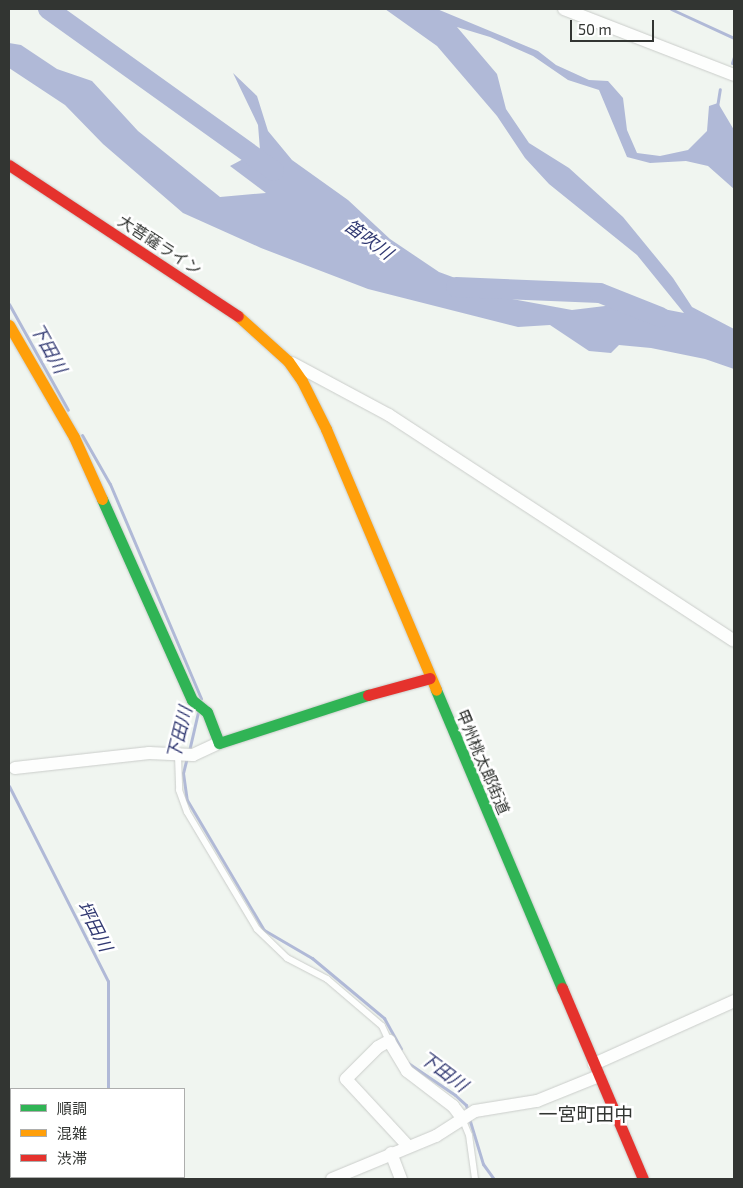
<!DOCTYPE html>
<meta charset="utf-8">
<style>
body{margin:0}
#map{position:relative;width:743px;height:1188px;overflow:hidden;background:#f0f5f0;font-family:"Exo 2","Noto Sans JP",sans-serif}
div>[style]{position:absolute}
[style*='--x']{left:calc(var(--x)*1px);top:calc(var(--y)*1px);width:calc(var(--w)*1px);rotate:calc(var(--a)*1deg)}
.water>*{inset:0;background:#b0b9d7}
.stream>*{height:3px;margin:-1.5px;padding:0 1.5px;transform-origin:1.5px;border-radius:1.5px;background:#b0b9d7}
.river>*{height:20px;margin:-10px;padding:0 10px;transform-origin:10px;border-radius:10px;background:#b0b9d7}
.roads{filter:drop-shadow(0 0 1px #cacdca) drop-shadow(0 0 1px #cacdca)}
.lane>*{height:6px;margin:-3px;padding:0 3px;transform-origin:3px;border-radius:3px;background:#fdfefd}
.street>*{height:12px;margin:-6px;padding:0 6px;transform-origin:6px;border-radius:6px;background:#fdfefd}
.fast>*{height:11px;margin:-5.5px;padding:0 5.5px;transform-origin:5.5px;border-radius:5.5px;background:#30b455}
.slow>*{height:11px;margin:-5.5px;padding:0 5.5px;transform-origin:5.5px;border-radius:5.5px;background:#ff9f0a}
.jam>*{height:11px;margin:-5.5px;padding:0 5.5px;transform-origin:5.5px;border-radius:5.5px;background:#e5322d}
span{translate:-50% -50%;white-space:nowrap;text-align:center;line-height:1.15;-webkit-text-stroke:5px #fff;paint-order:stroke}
.street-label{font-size:16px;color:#323532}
.water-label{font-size:18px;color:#313972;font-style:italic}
.quarter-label{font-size:19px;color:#323532}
.frame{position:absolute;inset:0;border:10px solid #323532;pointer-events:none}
.legend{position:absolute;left:10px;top:1088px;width:175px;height:90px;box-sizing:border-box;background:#fff;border:1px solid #adaead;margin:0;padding:6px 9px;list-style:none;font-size:15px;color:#323532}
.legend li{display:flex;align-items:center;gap:10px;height:25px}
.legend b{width:25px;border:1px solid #adaead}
.scale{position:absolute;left:570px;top:20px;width:84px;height:22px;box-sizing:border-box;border:2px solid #323532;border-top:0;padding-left:6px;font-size:15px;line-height:18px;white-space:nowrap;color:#323532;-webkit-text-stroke:4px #fff;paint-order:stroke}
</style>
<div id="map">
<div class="water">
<div style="clip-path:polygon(385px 9px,437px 9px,538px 51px,556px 65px,589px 80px,608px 81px,623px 98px,627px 130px,637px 153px,660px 156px,688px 150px,707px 131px,709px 106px,718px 103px,734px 130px,734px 189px,708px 166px,686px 161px,650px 163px,627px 157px,599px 90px,568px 80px,533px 56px,490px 37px,457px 27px,497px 74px,506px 109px,529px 143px,569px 168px,623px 217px,673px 278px,692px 307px,734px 329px,734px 369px,705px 359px,651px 348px,619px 345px,611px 353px,589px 351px,550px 325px,518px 327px,368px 289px,261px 248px,183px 213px,103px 144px,65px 105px,9px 68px,9px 43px,21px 45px,57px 69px,92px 81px,138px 131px,220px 197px,266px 193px,230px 166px,260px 150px,258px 125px,233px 73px,257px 96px,268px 131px,292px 160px,348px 200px,390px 239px,439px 272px,512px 299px,572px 310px,605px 306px,653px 307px,684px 313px,637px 255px,549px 184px,525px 158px,497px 116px,437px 46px)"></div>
</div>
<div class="stream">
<div style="--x:671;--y:9;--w:69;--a:24.7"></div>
<div style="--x:732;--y:63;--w:6;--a:-72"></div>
<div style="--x:717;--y:107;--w:18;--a:-81"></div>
<div style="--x:9;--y:304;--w:121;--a:60.9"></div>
<div style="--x:82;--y:435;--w:56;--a:60.3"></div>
<div style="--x:110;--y:484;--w:233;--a:67"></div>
<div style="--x:189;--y:751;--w:39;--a:-77"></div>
<div style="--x:187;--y:757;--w:16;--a:104"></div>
<div style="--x:183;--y:773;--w:27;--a:82"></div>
<div style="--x:187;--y:800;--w:151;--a:59.4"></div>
<div style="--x:264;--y:930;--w:56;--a:30.3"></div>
<div style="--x:312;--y:958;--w:94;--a:39.8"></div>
<div style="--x:384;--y:1018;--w:35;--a:61"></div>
<div style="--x:9;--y:786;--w:219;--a:63.1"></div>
<div style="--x:108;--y:981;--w:108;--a:90"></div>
<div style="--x:408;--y:1063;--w:57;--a:34.2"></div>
<div style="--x:455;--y:1095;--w:15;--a:42"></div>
<div style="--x:466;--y:1105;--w:7;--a:74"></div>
<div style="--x:469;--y:1118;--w:48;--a:73.1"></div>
<div style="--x:483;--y:1164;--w:19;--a:54"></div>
<div style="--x:119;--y:1177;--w:2;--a:90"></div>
</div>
<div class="river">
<div style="--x:48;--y:9;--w:278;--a:35.6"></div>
<div style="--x:456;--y:287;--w:144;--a:2.4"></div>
<div style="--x:600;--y:293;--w:65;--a:21.8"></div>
</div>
<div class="roads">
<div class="lane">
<div style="--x:178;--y:756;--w:34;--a:88"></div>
<div style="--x:179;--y:790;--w:23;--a:70"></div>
<div style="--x:187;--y:812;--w:136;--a:59.1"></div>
<div style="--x:257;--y:929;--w:42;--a:44"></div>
<div style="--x:287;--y:958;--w:45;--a:27.7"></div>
<div style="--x:327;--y:979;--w:72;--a:40.5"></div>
<div style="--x:382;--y:1026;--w:17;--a:65"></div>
<div style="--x:462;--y:1118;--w:18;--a:68"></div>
<div style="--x:469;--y:1135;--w:44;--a:82.2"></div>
</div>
<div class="street">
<div style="--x:564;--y:9;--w:182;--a:21.2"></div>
<div style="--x:292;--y:363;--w:110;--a:28.2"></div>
<div style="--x:389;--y:415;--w:412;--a:33.2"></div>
<div style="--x:15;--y:768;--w:135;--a:-6.4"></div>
<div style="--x:149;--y:753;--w:44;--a:2.6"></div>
<div style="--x:193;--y:755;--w:29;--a:-25"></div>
<div style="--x:594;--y:1064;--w:154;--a:-24.2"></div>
<div style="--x:9;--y:1136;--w:2;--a:0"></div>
<div style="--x:408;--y:1146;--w:91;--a:-132.8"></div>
<div style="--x:346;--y:1079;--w:45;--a:-45"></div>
<div style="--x:378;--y:1047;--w:13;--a:-29"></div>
<div style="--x:389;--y:1041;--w:35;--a:59"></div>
<div style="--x:407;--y:1071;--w:58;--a:37.3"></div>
<div style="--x:453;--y:1106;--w:15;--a:53"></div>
<div style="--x:391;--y:1153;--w:28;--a:69"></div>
<div style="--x:163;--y:1177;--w:2;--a:63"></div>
<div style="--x:332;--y:1179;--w:113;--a:-22.5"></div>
<div style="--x:436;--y:1136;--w:46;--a:-32.7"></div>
<div style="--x:475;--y:1111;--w:63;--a:-9.2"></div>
<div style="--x:537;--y:1101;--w:67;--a:-22"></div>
</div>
<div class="fast">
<div style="--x:102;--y:499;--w:220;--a:65.9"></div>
<div style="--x:192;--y:700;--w:19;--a:39"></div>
<div style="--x:207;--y:712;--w:33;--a:69"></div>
<div style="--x:219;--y:743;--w:157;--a:-17.9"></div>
<div style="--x:436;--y:690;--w:324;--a:67.1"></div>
</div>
<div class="slow">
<div style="--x:238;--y:316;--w:67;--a:42"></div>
<div style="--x:288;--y:361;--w:24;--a:55"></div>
<div style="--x:302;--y:381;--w:54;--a:63.4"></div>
<div style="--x:326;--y:429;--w:283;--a:67.1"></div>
<div style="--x:9;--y:325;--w:129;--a:59.9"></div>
<div style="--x:74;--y:437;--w:68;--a:65.7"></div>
</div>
<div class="jam">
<div style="--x:9;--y:165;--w:274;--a:33.4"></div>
<div style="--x:368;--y:695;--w:64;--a:-15.3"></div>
<div style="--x:562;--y:988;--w:207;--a:67"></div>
</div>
</div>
<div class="street-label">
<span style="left:160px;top:245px;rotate:33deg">大菩薩ライン</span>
<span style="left:483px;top:762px;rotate:67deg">甲州桃太郎街道</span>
</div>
<div class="water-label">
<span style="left:369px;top:239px;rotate:36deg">笛吹川</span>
<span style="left:49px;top:348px;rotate:61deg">下田川</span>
<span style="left:179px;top:733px;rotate:-76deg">下田川</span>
<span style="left:95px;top:926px;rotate:63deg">坪田川</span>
<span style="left:444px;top:1071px;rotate:37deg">下田川</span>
</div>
<div class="quarter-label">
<span style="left:586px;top:1114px">一宮町田中</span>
</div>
<div class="frame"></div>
<ul class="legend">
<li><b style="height:6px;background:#30b455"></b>順調</li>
<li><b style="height:6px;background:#ff9f0a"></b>混雑</li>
<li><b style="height:6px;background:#e5322d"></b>渋滞</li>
</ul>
<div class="scale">50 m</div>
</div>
